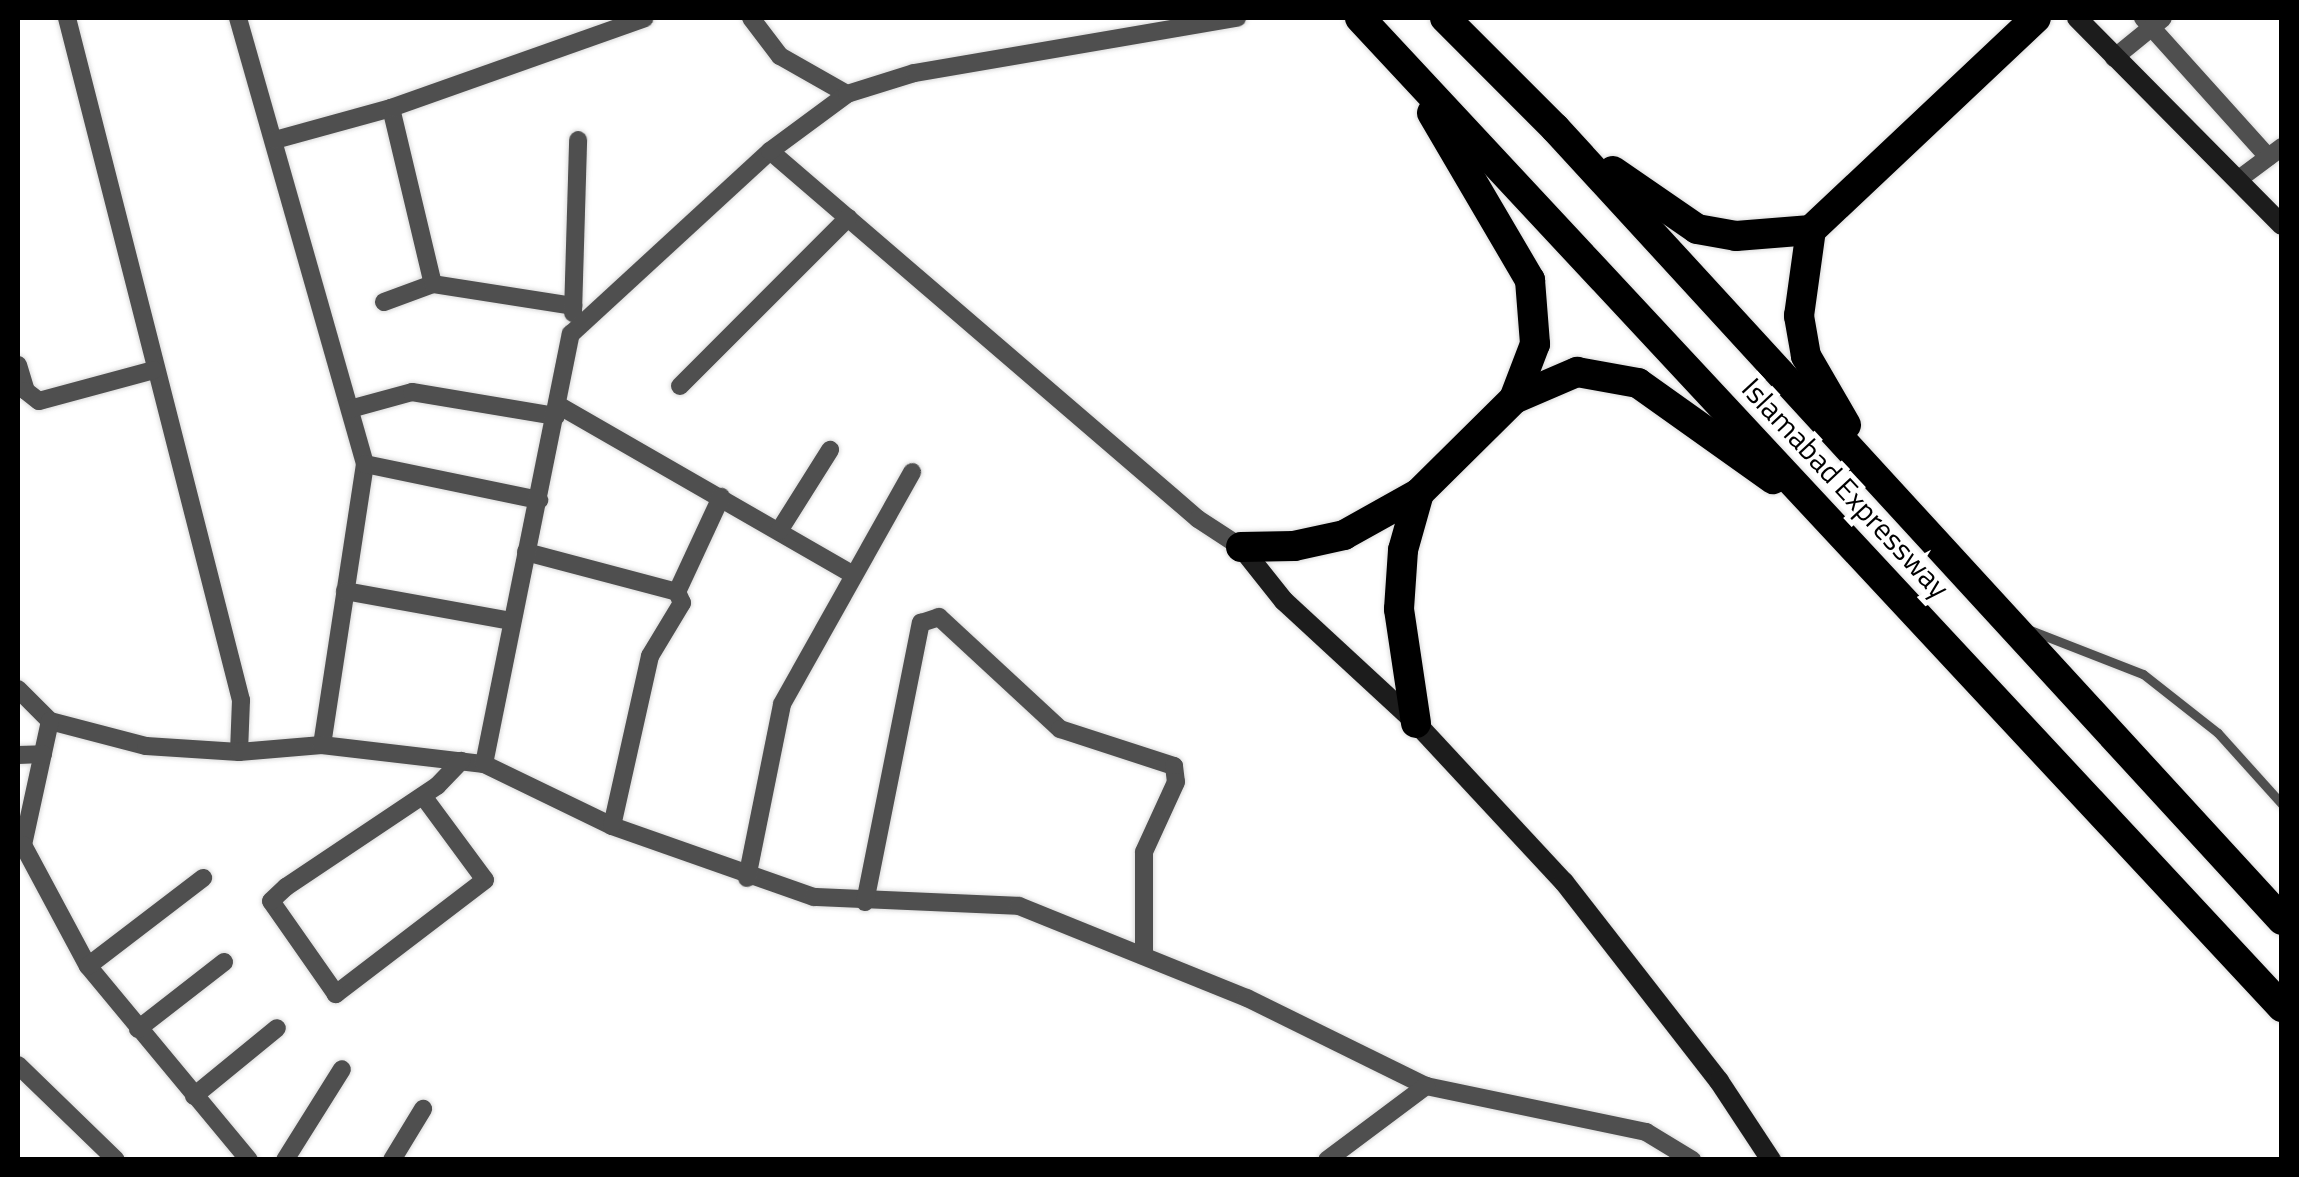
<!DOCTYPE html>
<style>
body{margin:0}
#map{position:relative;width:2299px;height:1177px;overflow:hidden;background:#fff;font-family:"Titillium Web",sans-serif}
div>[style]{position:absolute}
[style*='--x']{left:calc(var(--x)*1px);top:calc(var(--y)*1px);width:calc(var(--w)*1px);rotate:calc(var(--a)*1deg)}
.roads{filter:drop-shadow(0 0 2px #dbdbdb) drop-shadow(0 0 2px #dbdbdb)}
.lane>*{height:9px;margin:-4.5px;padding:0 4.5px;transform-origin:4.5px;border-radius:4.5px;background:#4f4f4f}
.street>*{height:18px;margin:-9px;padding:0 9px;transform-origin:9px;border-radius:9px;background:#4f4f4f}
.secondary>*{height:20px;margin:-10px;padding:0 10px;transform-origin:10px;border-radius:10px;background:#1c1c1c}
.highway>*{height:30px;margin:-15px;padding:0 15px;transform-origin:15px;border-radius:15px;background:#000}
span{translate:-50% -50%;white-space:nowrap;text-align:center;line-height:1.15;-webkit-text-stroke:10px #fff;paint-order:stroke}
.street-label{font-size:30px;color:#000}
.frame{position:absolute;inset:0;border:20px solid #000;pointer-events:none}
</style>
<div id="map">
<div class="roads">
<div class="lane">
<div style="--x:2030;--y:630;--w:121;--a:21.3"></div>
<div style="--x:2143;--y:674;--w:95;--a:38.2"></div>
<div style="--x:2218;--y:733;--w:96;--a:48"></div>
</div>
<div class="street">
<div style="--x:67;--y:18;--w:704;--a:75.69"></div>
<div style="--x:241;--y:700;--w:52;--a:92.2"></div>
<div style="--x:238;--y:18;--w:464;--a:74.1"></div>
<div style="--x:365;--y:464;--w:284;--a:98.7"></div>
<div style="--x:751;--y:18;--w:48;--a:52.7"></div>
<div style="--x:780;--y:56;--w:77;--a:29.6"></div>
<div style="--x:2143;--y:18;--w:187;--a:48"></div>
<div style="--x:2114;--y:58;--w:63;--a:-39.2"></div>
<div style="--x:391;--y:108;--w:181;--a:76.6"></div>
<div style="--x:275;--y:140;--w:120;--a:-15.4"></div>
<div style="--x:391;--y:108;--w:269;--a:-19.5"></div>
<div style="--x:770;--y:151;--w:564;--a:40.69"></div>
<div style="--x:1198;--y:519;--w:51;--a:33.1"></div>
<div style="--x:2239;--y:179;--w:54;--a:-36.7"></div>
<div style="--x:384;--y:302;--w:52;--a:-20.2"></div>
<div style="--x:433;--y:284;--w:142;--a:8.9"></div>
<div style="--x:573;--y:313;--w:173;--a:-88.3"></div>
<div style="--x:18;--y:365;--w:27;--a:73"></div>
<div style="--x:26;--y:391;--w:16;--a:38"></div>
<div style="--x:39;--y:401;--w:119;--a:-15.1"></div>
<div style="--x:680;--y:386;--w:238;--a:-45"></div>
<div style="--x:558;--y:405;--w:337;--a:29.9"></div>
<div style="--x:350;--y:409;--w:64;--a:-15.3"></div>
<div style="--x:412;--y:392;--w:146;--a:9.5"></div>
<div style="--x:365;--y:464;--w:178;--a:11.7"></div>
<div style="--x:779;--y:531;--w:96;--a:-57.8"></div>
<div style="--x:526;--y:552;--w:156;--a:14.8"></div>
<div style="--x:345;--y:591;--w:169;--a:10.2"></div>
<div style="--x:18;--y:689;--w:45;--a:45"></div>
<div style="--x:50;--y:721;--w:99;--a:14.6"></div>
<div style="--x:146;--y:746;--w:93;--a:3.7"></div>
<div style="--x:239;--y:752;--w:83;--a:-4.8"></div>
<div style="--x:322;--y:745;--w:163;--a:6.7"></div>
<div style="--x:484;--y:764;--w:142;--a:25.8"></div>
<div style="--x:612;--y:826;--w:214;--a:19.4"></div>
<div style="--x:814;--y:897;--w:205;--a:2.5"></div>
<div style="--x:1019;--y:906;--w:246;--a:22"></div>
<div style="--x:1247;--y:998;--w:199;--a:26.2"></div>
<div style="--x:1426;--y:1086;--w:225;--a:11.8"></div>
<div style="--x:1646;--y:1132;--w:54;--a:31.3"></div>
<div style="--x:50;--y:721;--w:127;--a:102.3"></div>
<div style="--x:23;--y:845;--w:137;--a:61.8"></div>
<div style="--x:88;--y:966;--w:252;--a:50.3"></div>
<div style="--x:18;--y:755;--w:25;--a:-2"></div>
<div style="--x:484;--y:764;--w:439;--a:-78.6"></div>
<div style="--x:571;--y:334;--w:270;--a:-42.6"></div>
<div style="--x:770;--y:151;--w:96;--a:-36.5"></div>
<div style="--x:847;--y:94;--w:70;--a:-17.4"></div>
<div style="--x:914;--y:73;--w:328;--a:-9.7"></div>
<div style="--x:423;--y:796;--w:104;--a:53.6"></div>
<div style="--x:485;--y:880;--w:188;--a:142.6"></div>
<div style="--x:336;--y:994;--w:113;--a:-125"></div>
<div style="--x:271;--y:901;--w:21;--a:-43"></div>
<div style="--x:286;--y:887;--w:182;--a:-33.8"></div>
<div style="--x:437;--y:786;--w:35;--a:-46"></div>
<div style="--x:612;--y:826;--w:174;--a:-77.4"></div>
<div style="--x:650;--y:656;--w:62;--a:-58.9"></div>
<div style="--x:682;--y:603;--w:12;--a:-114"></div>
<div style="--x:677;--y:592;--w:105;--a:-65.1"></div>
<div style="--x:747;--y:878;--w:177;--a:-78.6"></div>
<div style="--x:782;--y:704;--w:266;--a:-60.7"></div>
<div style="--x:865;--y:902;--w:285;--a:-78.7"></div>
<div style="--x:921;--y:623;--w:19;--a:-18"></div>
<div style="--x:939;--y:617;--w:165;--a:42.8"></div>
<div style="--x:1060;--y:729;--w:120;--a:18"></div>
<div style="--x:1174;--y:766;--w:16;--a:83"></div>
<div style="--x:1176;--y:782;--w:77;--a:114.6"></div>
<div style="--x:1144;--y:852;--w:102;--a:90"></div>
<div style="--x:88;--y:966;--w:145;--a:-37.4"></div>
<div style="--x:138;--y:1029;--w:109;--a:-37.9"></div>
<div style="--x:18;--y:1065;--w:136;--a:44.1"></div>
<div style="--x:194;--y:1096;--w:107;--a:-39.3"></div>
<div style="--x:285;--y:1160;--w:107;--a:-57.9"></div>
<div style="--x:392;--y:1160;--w:60;--a:-58.7"></div>
<div style="--x:1327;--y:1160;--w:124;--a:-36.8"></div>
</div>
<div class="secondary">
<div style="--x:2077;--y:18;--w:291;--a:45.3"></div>
<div style="--x:1241;--y:547;--w:69;--a:51.5"></div>
<div style="--x:1284;--y:601;--w:180;--a:42.7"></div>
<div style="--x:1416;--y:723;--w:217;--a:47.1"></div>
<div style="--x:1564;--y:882;--w:252;--a:52.1"></div>
<div style="--x:1719;--y:1081;--w:95;--a:56.6"></div>
</div>
<div class="highway">
<div style="--x:1360;--y:18;--w:1352;--a:47.01"></div>
<div style="--x:1445;--y:18;--w:156;--a:45"></div>
<div style="--x:1555;--y:128;--w:1075;--a:47.45"></div>
<div style="--x:1432;--y:113;--w:194;--a:59.6"></div>
<div style="--x:1530;--y:280;--w:64;--a:85.5"></div>
<div style="--x:1535;--y:344;--w:59;--a:110.9"></div>
<div style="--x:1613;--y:171;--w:102;--a:34.6"></div>
<div style="--x:1697;--y:229;--w:40;--a:10"></div>
<div style="--x:1736;--y:236;--w:75;--a:-4.6"></div>
<div style="--x:1846;--y:425;--w:80;--a:-120.1"></div>
<div style="--x:1806;--y:356;--w:41;--a:-99.9"></div>
<div style="--x:1799;--y:316;--w:87;--a:-82.1"></div>
<div style="--x:1811;--y:230;--w:309;--a:-43.3"></div>
<div style="--x:1241;--y:547;--w:53;--a:-1.1"></div>
<div style="--x:1294;--y:546;--w:51;--a:-12.4"></div>
<div style="--x:1344;--y:535;--w:86;--a:-29.2"></div>
<div style="--x:1416;--y:723;--w:115;--a:-98.5"></div>
<div style="--x:1399;--y:609;--w:59;--a:-86.1"></div>
<div style="--x:1403;--y:550;--w:59;--a:-74.3"></div>
<div style="--x:1419;--y:493;--w:134;--a:-44.7"></div>
<div style="--x:1514;--y:399;--w:69;--a:-23.2"></div>
<div style="--x:1577;--y:372;--w:62;--a:10.2"></div>
<div style="--x:1638;--y:383;--w:166;--a:35.4"></div>
</div>
</div>
<div class="street-label">
<span style="left:1846px;top:488px;rotate:47deg">Islamabad Expressway</span>
</div>
<div class="frame"></div>
</div>
